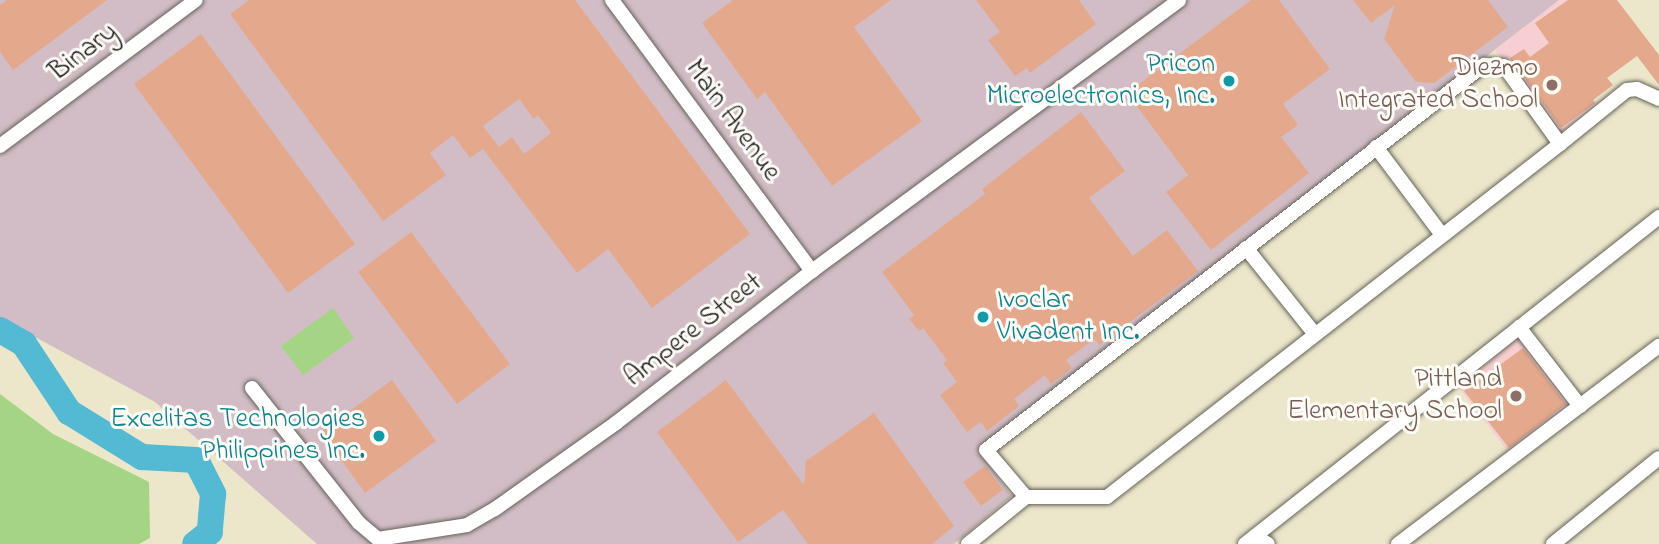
<!DOCTYPE html>
<style>
body{margin:0}
#map{position:relative;width:1659px;height:544px;overflow:hidden;background:#ece7cb;font-family:"Indie Flower",sans-serif}
div>[style]{position:absolute}
[style*='--x']{left:calc(var(--x)*1px);top:calc(var(--y)*1px);width:calc(var(--w)*1px);rotate:calc(var(--a)*1deg)}
.built>*{inset:0;background:#f7cfd2}
.industrial>*{inset:0;background:#d2bdc6}
.green>*{inset:0;background:#a5d584}
.river>*{height:26px;margin:-13px;padding:0 13px;transform-origin:13px;border-radius:13px;background:#54b9d3}
.building>*{inset:0;background:#e4a98d}
.roads{filter:drop-shadow(0 0 2px #656359) drop-shadow(0 0 2px #656359)}
.minor>*{height:14px;margin:-7px;padding:0 7px;transform-origin:7px;border-radius:7px;background:#fff}
.dots>*{width:19px;height:19px;translate:-50% -50%;box-sizing:border-box;border:4px solid #fdfcf7;border-radius:50%}
span{translate:-50% -50%;white-space:nowrap;text-align:center;line-height:1.15;-webkit-text-stroke:6px #fdfcf7;paint-order:stroke}
.street-label{font-size:28px;color:#1c1c1c}
.culture-label{font-size:28px;color:#0d838f}
.right{translate:-100% -50%;text-align:right}
.left{translate:0 -50%;text-align:left}
.education-label{font-size:28px;color:#785e54}
</style>
<div id="map">
<div class="built">
<div style="clip-path:polygon(1559px 0,1571px 0,1571px 66px,1597px 103px,1559px 134px,1495px 50px)"></div>
<div style="clip-path:polygon(1520px 335px,1574px 404px,1508px 452px,1459px 388px)"></div>
</div>
<div class="industrial">
<div style="clip-path:polygon(0 0,1559px 0,978px 451px,1012px 496px,954px 544px,317px 544px,155px 402px,0 318px)"></div>
</div>
<div class="green">
<div style="clip-path:polygon(333px 308px,354px 338px,303px 375px,281px 346px)"></div>
<div style="clip-path:polygon(0 394px,53px 434px,149px 482px,150px 538px,139px 544px,0 544px)"></div>
</div>
<div class="river">
<div style="--x:0;--y:330;--w:28;--a:30"></div>
<div style="--x:24;--y:344;--w:82;--a:56.5"></div>
<div style="--x:69;--y:412;--w:86;--a:31.7"></div>
<div style="--x:142;--y:457;--w:54;--a:3.2"></div>
<div style="--x:196;--y:460;--w:38;--a:63"></div>
<div style="--x:213;--y:494;--w:38;--a:95"></div>
<div style="--x:210;--y:532;--w:19;--a:141"></div>
</div>
<div class="building">
<div style="clip-path:polygon(7px 0,107px 0,13px 70px,0 52px,0 5px)"></div>
<div style="clip-path:polygon(evenodd,249px 0,575px 0,750px 234px,652px 308px,608px 249px,577px 273px,483px 149px,470px 158px,453px 135px,430px 153px,446px 175px,383px 221px,230px 14px,249px 0,519px 99px,534px 119px,538px 115px,551px 133px,524px 154px,512px 137px,499px 147px,483px 126px,519px 99px)"></div>
<div style="clip-path:polygon(733px 0,891px 0,854px 27px,922px 121px,832px 186px,765px 92px,757px 99px,702px 23px)"></div>
<div style="clip-path:polygon(976px 0,1079px 0,1096px 24px,1030px 73px,1027px 68px,1015px 76px,988px 40px,1000px 32px)"></div>
<div style="clip-path:polygon(1251px 0,1279px 0,1330px 69px,1283px 104px,1298px 125px,1281px 137px,1309px 173px,1211px 250px,1166px 192px,1188px 175px,1127px 93px)"></div>
<div style="clip-path:polygon(1353px 0,1488px 0,1508px 27px,1434px 83px,1416px 82px,1384px 39px,1395px 5px,1371px 23px)"></div>
<div style="clip-path:polygon(1568px 0,1617px 0,1659px 55px,1659px 85px,1637px 56px,1607px 78px,1613px 85px,1593px 100px,1595px 103px,1561px 128px,1510px 58px,1524px 49px,1530px 57px,1549px 43px,1535px 23px)"></div>
<div style="clip-path:polygon(201px 34px,355px 244px,288px 293px,134px 84px)"></div>
<div style="clip-path:polygon(1081px 112px,1125px 171px,1089px 198px,1133px 256px,1167px 230px,1198px 271px,1099px 345px,1094px 339px,1066px 360px,1072px 368px,1051px 384px,1045px 375px,1014px 399px,1019px 406px,987px 431px,981px 422px,967px 432px,940px 395px,957px 382px,943px 363px,947px 360px,923px 328px,919px 331px,909px 319px,914px 315px,882px 272px,985px 194px,982px 189px)"></div>
<div style="clip-path:polygon(411px 232px,510px 364px,457px 404px,358px 272px)"></div>
<div style="clip-path:polygon(1523px 348px,1566px 404px,1509px 448px,1464px 391px)"></div>
<div style="clip-path:polygon(392px 380px,436px 441px,365px 493px,321px 432px)"></div>
<div style="clip-path:polygon(726px 380px,804px 485px,806px 461px,874px 413px,954px 526px,932px 544px,808px 544px,783px 510px,738px 542px,657px 432px)"></div>
<div style="clip-path:polygon(985px 466px,1003px 490px,981px 506px,963px 482px)"></div>
</div>
<div class="roads">
<div class="minor">
<div style="--x:612;--y:0;--w:337;--a:53.6"></div>
<div style="--x:1560;--y:144;--w:96;--a:-125.7"></div>
<div style="--x:1504;--y:66;--w:20;--a:-177"></div>
<div style="--x:1484;--y:65;--w:629;--a:142.29"></div>
<div style="--x:986;--y:450;--w:62;--a:49.6"></div>
<div style="--x:1026;--y:497;--w:81;--a:0"></div>
<div style="--x:1107;--y:497;--w:574;--a:-37.93"></div>
<div style="--x:1560;--y:144;--w:86;--a:-38.9"></div>
<div style="--x:1627;--y:90;--w:10;--a:-6"></div>
<div style="--x:1637;--y:89;--w:24;--a:24"></div>
<div style="--x:0;--y:146;--w:244;--a:-36.7"></div>
<div style="--x:1376;--y:147;--w:110;--a:53.1"></div>
<div style="--x:1246;--y:248;--w:109;--a:51.3"></div>
<div style="--x:1519;--y:327;--w:100;--a:52.3"></div>
<div style="--x:252;--y:388;--w:172;--a:51.6"></div>
<div style="--x:359;--y:523;--w:25;--a:40"></div>
<div style="--x:378;--y:539;--w:90;--a:-8.9"></div>
<div style="--x:467;--y:525;--w:32;--a:-30"></div>
<div style="--x:495;--y:509;--w:148;--a:-35.4"></div>
<div style="--x:616;--y:423;--w:248;--a:-37.8"></div>
<div style="--x:812;--y:271;--w:456;--a:-36.4"></div>
<div style="--x:1255;--y:536;--w:15;--a:32"></div>
<div style="--x:968;--y:544;--w:75;--a:-39"></div>
<div style="--x:1245;--y:544;--w:528;--a:-38.3"></div>
<div style="--x:1398;--y:544;--w:328;--a:-37.2"></div>
<div style="--x:1553;--y:544;--w:136;--a:-39.1"></div>
</div>
</div>
<div class="dots">
<div style="left:1229px;top:81px;background:#0f9aa8"></div>
<div style="left:1552px;top:85px;background:#8d6e63"></div>
<div style="left:983px;top:317px;background:#0f9aa8"></div>
<div style="left:1516px;top:396px;background:#8d6e63"></div>
<div style="left:379px;top:436px;background:#0f9aa8"></div>
</div>
<div class="street-label">
<span style="left:84px;top:53px;rotate:-37deg">Binary</span>
<span style="left:732px;top:121px;rotate:54deg">Main Avenue</span>
<span style="left:694px;top:331px;rotate:-38deg">Ampere Street</span>
</div>
<div class="culture-label">
<span class="right" style="left:1215px;top:81px">Pricon<br>Microelectronics, Inc.</span>
<span class="left" style="left:997px;top:317px">Ivoclar<br>Vivadent Inc.</span>
<span class="right" style="left:365px;top:436px">Excelitas Technologies<br>Philippines Inc.</span>
</div>
<div class="education-label">
<span class="right" style="left:1538px;top:85px">Diezmo<br>Integrated School</span>
<span class="right" style="left:1502px;top:396px">Pittland<br>Elementary School</span>
</div>
</div>
